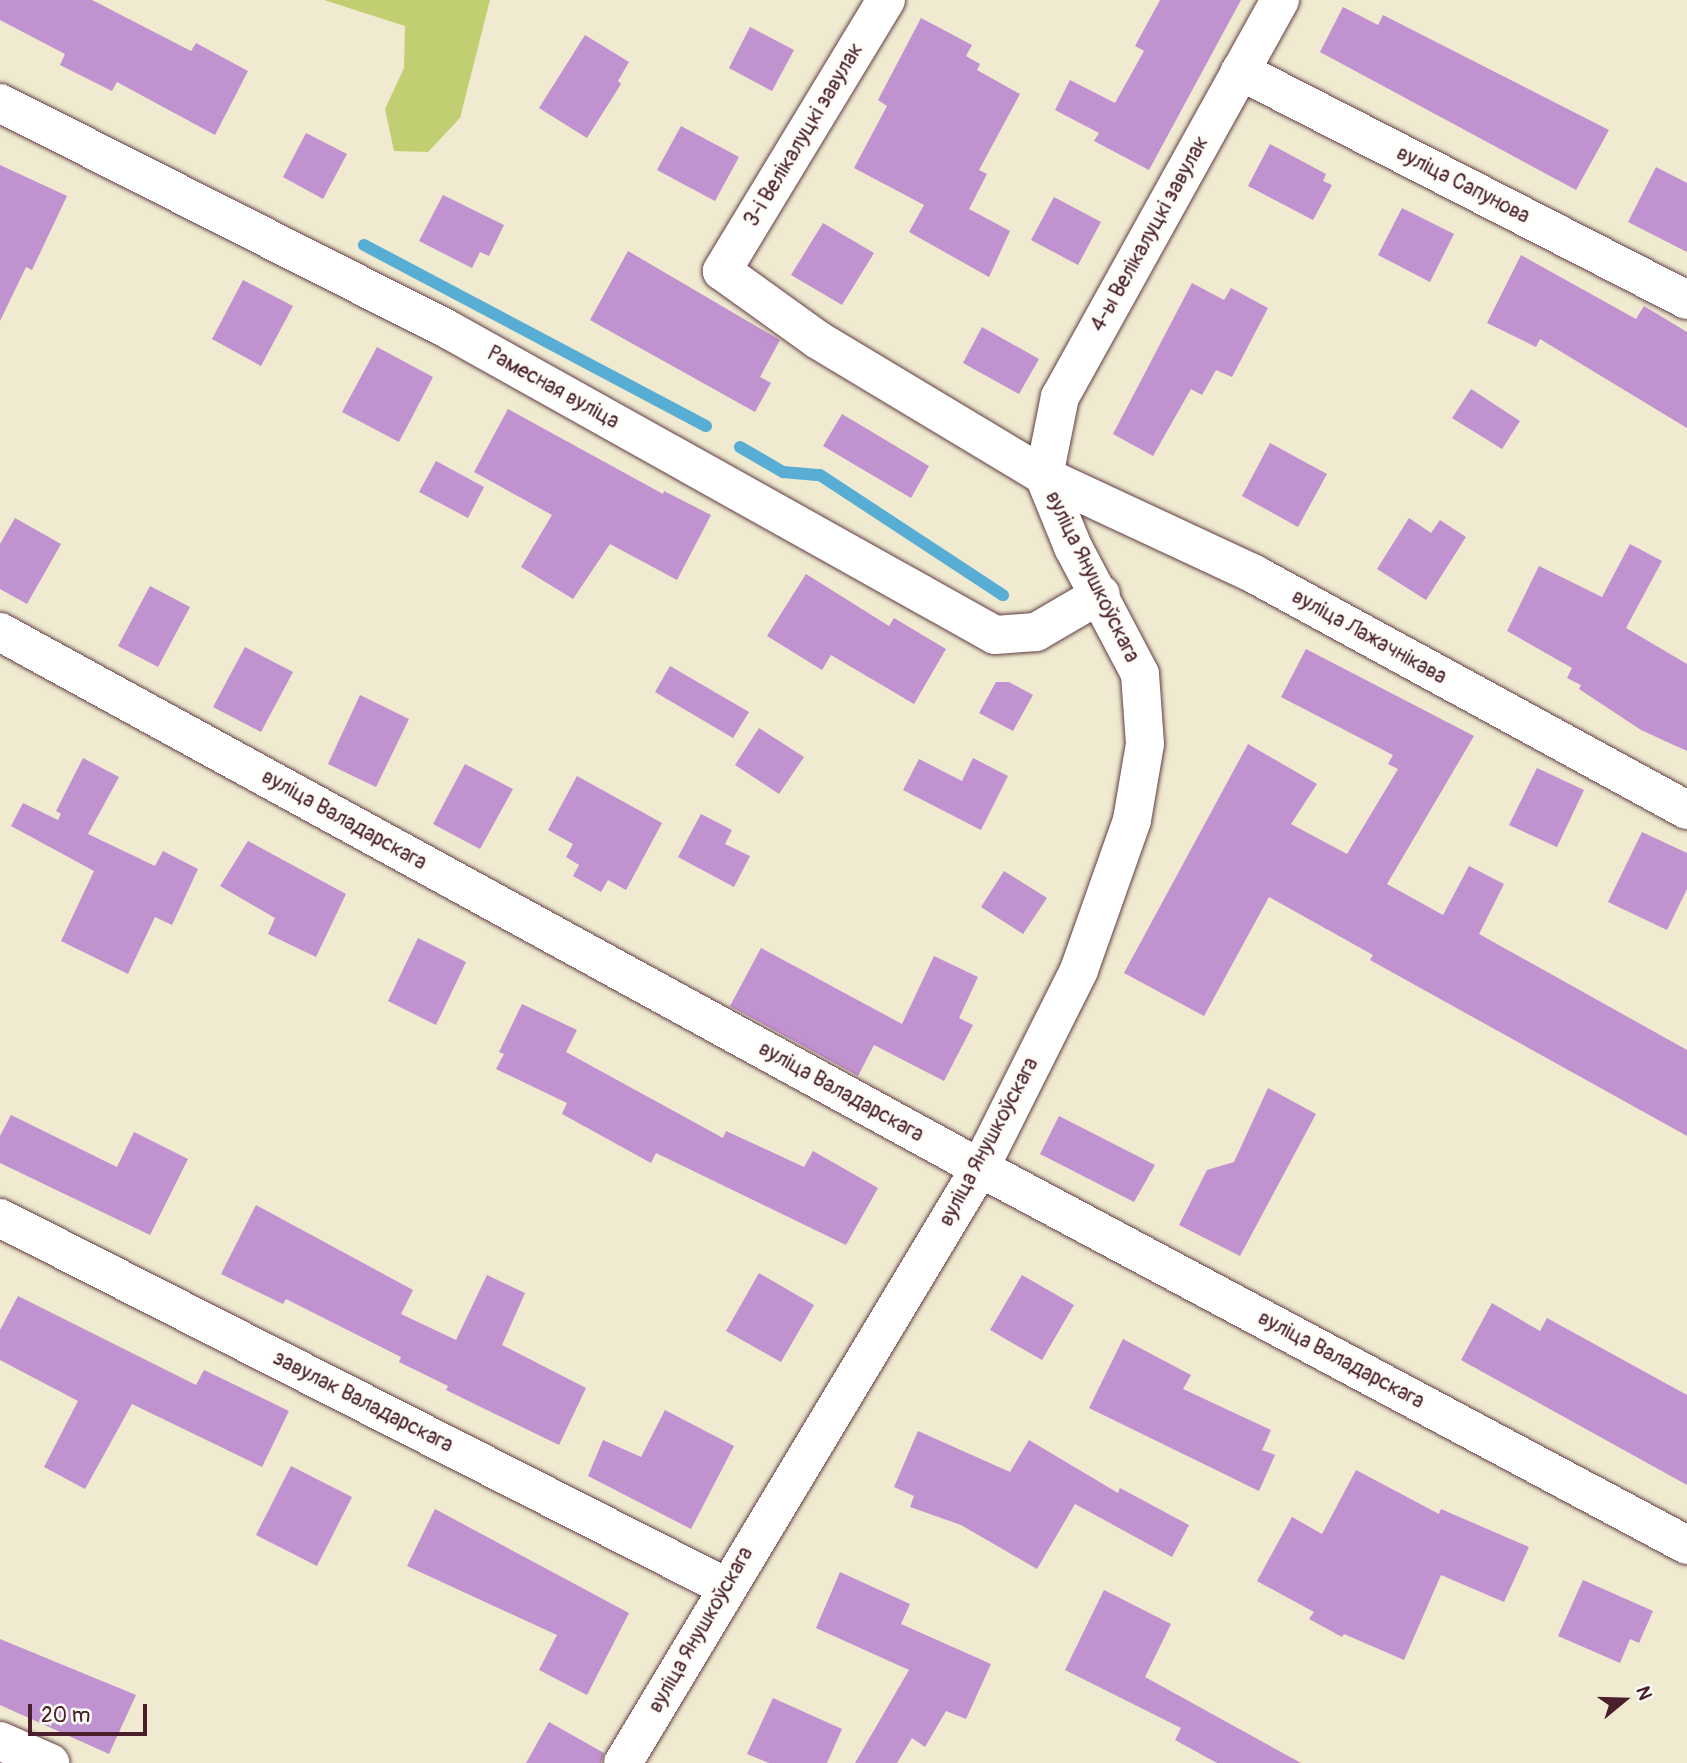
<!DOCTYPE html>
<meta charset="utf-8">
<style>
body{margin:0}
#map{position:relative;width:1687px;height:1763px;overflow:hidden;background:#efead0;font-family:Pangolin,sans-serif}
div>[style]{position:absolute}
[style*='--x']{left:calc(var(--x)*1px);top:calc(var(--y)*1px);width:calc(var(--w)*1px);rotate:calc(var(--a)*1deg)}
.green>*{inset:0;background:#c1cf72}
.stream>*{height:12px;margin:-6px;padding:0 6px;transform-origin:6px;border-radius:6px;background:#58add4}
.building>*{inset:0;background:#c192d0}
.roads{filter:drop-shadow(0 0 2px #633d44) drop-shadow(0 0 2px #633d44)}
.minor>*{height:38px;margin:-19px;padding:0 19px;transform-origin:19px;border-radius:19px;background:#fff}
span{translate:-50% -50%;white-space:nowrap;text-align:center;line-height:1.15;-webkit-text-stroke:6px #fdfcf7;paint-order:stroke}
.street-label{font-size:21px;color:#4a1f2b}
.north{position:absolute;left:1589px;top:1665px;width:70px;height:70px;-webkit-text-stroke:5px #fdfcf7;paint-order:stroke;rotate:71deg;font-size:19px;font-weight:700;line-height:28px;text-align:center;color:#4a1f2b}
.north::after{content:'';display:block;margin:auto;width:24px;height:32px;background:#4a1f2b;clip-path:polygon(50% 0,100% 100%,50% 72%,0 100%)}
.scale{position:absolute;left:28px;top:1704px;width:119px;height:32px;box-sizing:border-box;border:4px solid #4a1f2b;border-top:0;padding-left:9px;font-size:21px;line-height:24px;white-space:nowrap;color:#4a1f2b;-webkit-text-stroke:5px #fdfcf7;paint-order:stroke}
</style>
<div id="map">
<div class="green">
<div style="clip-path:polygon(324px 0,490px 0,460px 118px,428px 152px,394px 151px,385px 109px,404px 68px,405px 26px)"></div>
</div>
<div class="stream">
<div style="--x:364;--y:245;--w:387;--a:27.9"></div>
<div style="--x:740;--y:447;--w:50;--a:30.2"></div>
<div style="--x:783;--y:472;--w:37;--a:5"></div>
<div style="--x:820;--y:475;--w:219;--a:33.3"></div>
</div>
<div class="building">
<div style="clip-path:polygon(0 0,92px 0,191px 51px,196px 43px,248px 71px,215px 135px,117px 82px,112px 91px,60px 65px,65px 54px,0 20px)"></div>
<div style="clip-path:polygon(1160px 0,1241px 0,1149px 170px,1094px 141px,1099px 133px,1055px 110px,1070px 80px,1115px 103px,1144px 51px,1135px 46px)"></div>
<div style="clip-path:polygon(1343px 7px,1378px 25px,1383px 15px,1609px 130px,1576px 190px,1320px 52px)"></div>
<div style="clip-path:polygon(921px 18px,972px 45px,966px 56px,980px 64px,977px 70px,1020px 94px,979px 170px,987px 174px,969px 209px,1010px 231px,989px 277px,909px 232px,924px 205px,854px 168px,887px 106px,878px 100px)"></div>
<div style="clip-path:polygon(750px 27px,794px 50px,772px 91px,729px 68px)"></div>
<div style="clip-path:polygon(585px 35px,629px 62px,618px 81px,621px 84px,587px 138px,539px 108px)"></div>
<div style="clip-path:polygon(681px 126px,739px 157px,715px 201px,657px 170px)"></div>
<div style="clip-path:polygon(306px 133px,347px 154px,323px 199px,283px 177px)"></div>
<div style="clip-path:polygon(1270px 144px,1326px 174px,1323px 181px,1332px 185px,1313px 220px,1248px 186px)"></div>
<div style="clip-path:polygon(0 165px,67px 196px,32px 270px,26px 267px,0 321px)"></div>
<div style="clip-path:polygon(1656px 167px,1687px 183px,1687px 252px,1628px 222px)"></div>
<div style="clip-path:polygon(443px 195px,504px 225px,489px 256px,480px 252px,472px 268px,419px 241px)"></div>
<div style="clip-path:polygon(1054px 197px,1101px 222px,1078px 265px,1031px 240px)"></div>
<div style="clip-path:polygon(1402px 208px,1454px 234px,1430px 282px,1378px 255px)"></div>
<div style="clip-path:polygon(823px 223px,874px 253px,842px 305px,791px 275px)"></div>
<div style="clip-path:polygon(628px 251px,780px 340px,760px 377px,771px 383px,755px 412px,590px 320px)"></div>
<div style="clip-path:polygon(1521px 255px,1636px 319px,1644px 306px,1687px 332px,1687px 428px,1540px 339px,1536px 347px,1487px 323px)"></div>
<div style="clip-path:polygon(243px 280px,293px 306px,261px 366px,212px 339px)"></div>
<div style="clip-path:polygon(1192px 283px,1224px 300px,1231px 288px,1268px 308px,1232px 377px,1216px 370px,1202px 395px,1191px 389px,1153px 456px,1113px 434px)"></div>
<div style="clip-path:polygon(982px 327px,1039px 359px,1019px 394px,963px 363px)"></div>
<div style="clip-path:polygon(377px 347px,433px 377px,399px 442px,342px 412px)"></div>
<div style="clip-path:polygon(1471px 389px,1520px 421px,1502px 449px,1452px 418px)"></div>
<div style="clip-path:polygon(508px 409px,663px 494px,664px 491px,711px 515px,677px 580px,610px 544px,573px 599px,521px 567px,552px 515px,474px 472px)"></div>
<div style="clip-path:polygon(842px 414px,929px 466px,911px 498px,823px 446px)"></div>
<div style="clip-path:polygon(1270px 443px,1327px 474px,1298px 527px,1242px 496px)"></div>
<div style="clip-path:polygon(436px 461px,484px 487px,468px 518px,419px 492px)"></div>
<div style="clip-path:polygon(15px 518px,61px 544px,27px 604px,0 589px,0 544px)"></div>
<div style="clip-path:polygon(1409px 518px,1431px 533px,1440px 520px,1466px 537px,1426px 600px,1377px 569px)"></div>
<div style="clip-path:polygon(1630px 544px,1662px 561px,1626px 628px,1687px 664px,1687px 751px,1641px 730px,1579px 689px,1581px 685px,1567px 678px,1572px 668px,1507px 631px,1539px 566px,1602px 597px)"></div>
<div style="clip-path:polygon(806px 574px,889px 626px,894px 618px,946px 649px,914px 704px,831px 655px,822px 670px,767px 636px)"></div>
<div style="clip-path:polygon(150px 586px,190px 607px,158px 667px,118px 646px)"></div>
<div style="clip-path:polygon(245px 647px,293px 672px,261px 732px,213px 707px)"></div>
<div style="clip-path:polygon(1306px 649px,1474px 736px,1387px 884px,1443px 915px,1469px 866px,1504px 884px,1479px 934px,1687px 1050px,1687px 1136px,1370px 960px,1373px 955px,1269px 897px,1204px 1016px,1124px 973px,1248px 744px,1317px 784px,1291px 824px,1347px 854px,1398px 769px,1388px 764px,1393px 755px,1281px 697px)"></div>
<div style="clip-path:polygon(670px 666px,749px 712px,733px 738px,655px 692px)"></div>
<div style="clip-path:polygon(996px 682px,1009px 682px,1033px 695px,1013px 731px,979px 713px)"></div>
<div style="clip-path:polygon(360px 695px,409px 719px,376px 787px,328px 764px)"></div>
<div style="clip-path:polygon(759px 728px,804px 757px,779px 794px,735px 765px)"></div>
<div style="clip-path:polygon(83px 758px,119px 777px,88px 834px,155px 866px,163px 851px,198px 869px,172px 925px,155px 917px,128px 974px,61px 941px,94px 871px,11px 826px,23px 803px,58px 820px,61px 814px,56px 811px)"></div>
<div style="clip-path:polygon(973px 758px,1008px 776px,981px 830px,903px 790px,919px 759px,962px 781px)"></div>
<div style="clip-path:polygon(465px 764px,513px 789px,480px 849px,433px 824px)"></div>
<div style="clip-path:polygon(1537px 768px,1584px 790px,1557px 847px,1509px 825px)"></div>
<div style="clip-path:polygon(577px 776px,662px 823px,626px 890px,608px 880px,601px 892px,573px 876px,579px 865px,566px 857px,573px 844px,548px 830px)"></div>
<div style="clip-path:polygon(701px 814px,732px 830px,725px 844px,750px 856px,734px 887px,678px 857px)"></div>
<div style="clip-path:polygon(1642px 832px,1687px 853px,1687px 889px,1667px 930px,1608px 902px)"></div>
<div style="clip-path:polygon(248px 841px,346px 894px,316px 957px,268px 934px,275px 918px,220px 886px)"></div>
<div style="clip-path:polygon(1004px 871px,1047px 898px,1023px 934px,981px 907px)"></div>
<div style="clip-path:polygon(418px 938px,466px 962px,436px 1025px,388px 1001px)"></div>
<div style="clip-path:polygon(761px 948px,902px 1024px,934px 956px,978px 977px,959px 1018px,973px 1025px,944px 1081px,874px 1045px,858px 1076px,730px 1006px)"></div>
<div style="clip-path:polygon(522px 1004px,577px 1030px,566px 1052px,723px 1138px,726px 1131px,804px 1167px,813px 1151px,878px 1188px,846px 1245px,656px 1153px,651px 1163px,562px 1114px,567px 1103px,496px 1069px,504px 1054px,499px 1052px)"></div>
<div style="clip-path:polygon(1268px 1088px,1316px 1114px,1240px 1256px,1179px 1225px,1207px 1170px,1234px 1162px)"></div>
<div style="clip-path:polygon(11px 1115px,117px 1167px,134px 1132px,188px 1159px,150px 1235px,0 1163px,0 1136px)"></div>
<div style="clip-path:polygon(1059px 1116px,1155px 1165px,1134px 1202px,1040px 1154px)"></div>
<div style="clip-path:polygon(256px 1205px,413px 1290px,401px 1314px,456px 1340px,487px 1275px,525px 1293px,502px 1345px,586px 1388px,559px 1445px,446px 1390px,448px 1386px,399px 1362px,401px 1357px,286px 1299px,283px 1304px,221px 1274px)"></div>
<div style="clip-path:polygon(759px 1273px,814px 1305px,781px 1362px,726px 1331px)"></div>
<div style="clip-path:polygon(1022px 1275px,1074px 1305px,1042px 1360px,990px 1330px)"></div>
<div style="clip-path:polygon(18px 1296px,196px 1385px,204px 1370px,289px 1411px,262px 1467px,132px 1404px,85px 1489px,44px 1467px,78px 1401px,0 1360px,0 1330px)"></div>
<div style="clip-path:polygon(1492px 1303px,1540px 1331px,1547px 1318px,1687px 1395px,1687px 1485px,1461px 1360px)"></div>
<div style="clip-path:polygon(1123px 1339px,1191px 1375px,1183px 1389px,1271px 1430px,1262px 1450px,1275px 1455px,1259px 1491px,1089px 1408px)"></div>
<div style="clip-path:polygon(665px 1410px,734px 1446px,691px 1529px,588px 1476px,603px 1440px,641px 1457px)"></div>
<div style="clip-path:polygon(918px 1431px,1010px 1472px,1029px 1440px,1118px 1493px,1120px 1488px,1189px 1525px,1172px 1557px,1075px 1504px,1037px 1569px,961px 1525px,910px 1507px,914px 1496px,894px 1487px)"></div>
<div style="clip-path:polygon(291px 1466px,352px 1497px,317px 1566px,256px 1535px)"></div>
<div style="clip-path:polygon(1356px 1470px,1439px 1514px,1441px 1509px,1529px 1547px,1504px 1602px,1441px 1575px,1404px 1660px,1344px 1634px,1342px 1637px,1309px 1619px,1314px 1612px,1257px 1581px,1292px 1517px,1322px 1534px)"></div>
<div style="clip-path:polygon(435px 1509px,629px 1613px,587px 1695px,539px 1670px,557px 1635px,407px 1566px)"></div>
<div style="clip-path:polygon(840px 1572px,910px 1604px,901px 1624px,991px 1664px,966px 1719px,946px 1711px,925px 1747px,912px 1738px,897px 1763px,855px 1763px,909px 1670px,816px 1628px)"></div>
<div style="clip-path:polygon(1583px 1580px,1653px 1611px,1639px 1643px,1630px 1639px,1620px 1663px,1558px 1636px)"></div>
<div style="clip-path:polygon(1104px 1590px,1171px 1624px,1145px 1677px,1301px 1763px,1217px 1763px,1175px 1740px,1181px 1728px,1065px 1670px)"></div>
<div style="clip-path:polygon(0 1639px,136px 1695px,109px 1754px,0 1705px)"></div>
<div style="clip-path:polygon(773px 1698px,842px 1729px,827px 1763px,769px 1763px,747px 1754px)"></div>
<div style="clip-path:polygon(549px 1722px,604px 1753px,601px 1763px,526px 1763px)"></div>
</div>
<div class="roads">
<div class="minor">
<div style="--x:886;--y:0;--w:317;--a:121.2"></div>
<div style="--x:722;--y:271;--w:118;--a:35.7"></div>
<div style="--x:818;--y:340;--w:264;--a:31"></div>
<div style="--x:1044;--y:476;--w:232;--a:25"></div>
<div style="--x:1254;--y:574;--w:493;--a:28.6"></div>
<div style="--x:1240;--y:71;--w:502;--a:27.13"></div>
<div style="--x:0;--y:103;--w:503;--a:26.82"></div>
<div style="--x:449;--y:330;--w:625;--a:29.19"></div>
<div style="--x:995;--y:635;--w:41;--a:-4.2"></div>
<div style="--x:1036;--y:632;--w:75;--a:-30.3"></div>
<div style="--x:1044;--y:476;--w:81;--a:-78.6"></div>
<div style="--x:1060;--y:397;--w:454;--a:-61"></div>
<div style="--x:0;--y:632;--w:1117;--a:28.68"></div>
<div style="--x:980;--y:1168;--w:801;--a:28.07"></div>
<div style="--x:0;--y:1218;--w:814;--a:26.94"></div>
<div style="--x:0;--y:1741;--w:55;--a:23.7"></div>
<div style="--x:623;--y:1763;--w:694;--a:-59.04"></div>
<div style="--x:980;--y:1168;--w:221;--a:-63.4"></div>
<div style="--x:1079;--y:970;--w:159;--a:-70.5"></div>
<div style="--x:1132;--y:820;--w:77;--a:-80.3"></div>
<div style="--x:1145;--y:744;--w:70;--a:-94.1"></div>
<div style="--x:1140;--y:674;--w:144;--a:-117.8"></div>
<div style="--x:1073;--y:547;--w:77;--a:-112.2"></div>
</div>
</div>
<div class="street-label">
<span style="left:804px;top:135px;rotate:-59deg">3-і Велікалуцкі завулак</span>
<span style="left:1463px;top:185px;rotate:27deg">вуліца Сапунова</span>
<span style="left:1150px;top:234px;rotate:-61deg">4-ы Велікалуцкі завулак</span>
<span style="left:553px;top:388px;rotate:29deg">Рамесная вуліца</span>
<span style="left:1092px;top:577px;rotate:64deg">вуліца Янушкоўскага</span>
<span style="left:1369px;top:637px;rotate:29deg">вуліца Лажачнікава</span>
<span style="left:344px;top:820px;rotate:29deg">вуліца Валадарскага</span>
<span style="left:841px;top:1092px;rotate:29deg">вуліца Валадарскага</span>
<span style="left:989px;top:1142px;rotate:-62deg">вуліца Янушкоўскага</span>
<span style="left:1341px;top:1360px;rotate:28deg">вуліца Валадарскага</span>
<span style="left:363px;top:1402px;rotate:27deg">завулак Валадарскага</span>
<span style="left:701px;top:1630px;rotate:-60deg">вуліца Янушкоўскага</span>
</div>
<div class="north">N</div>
<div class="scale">20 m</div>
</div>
